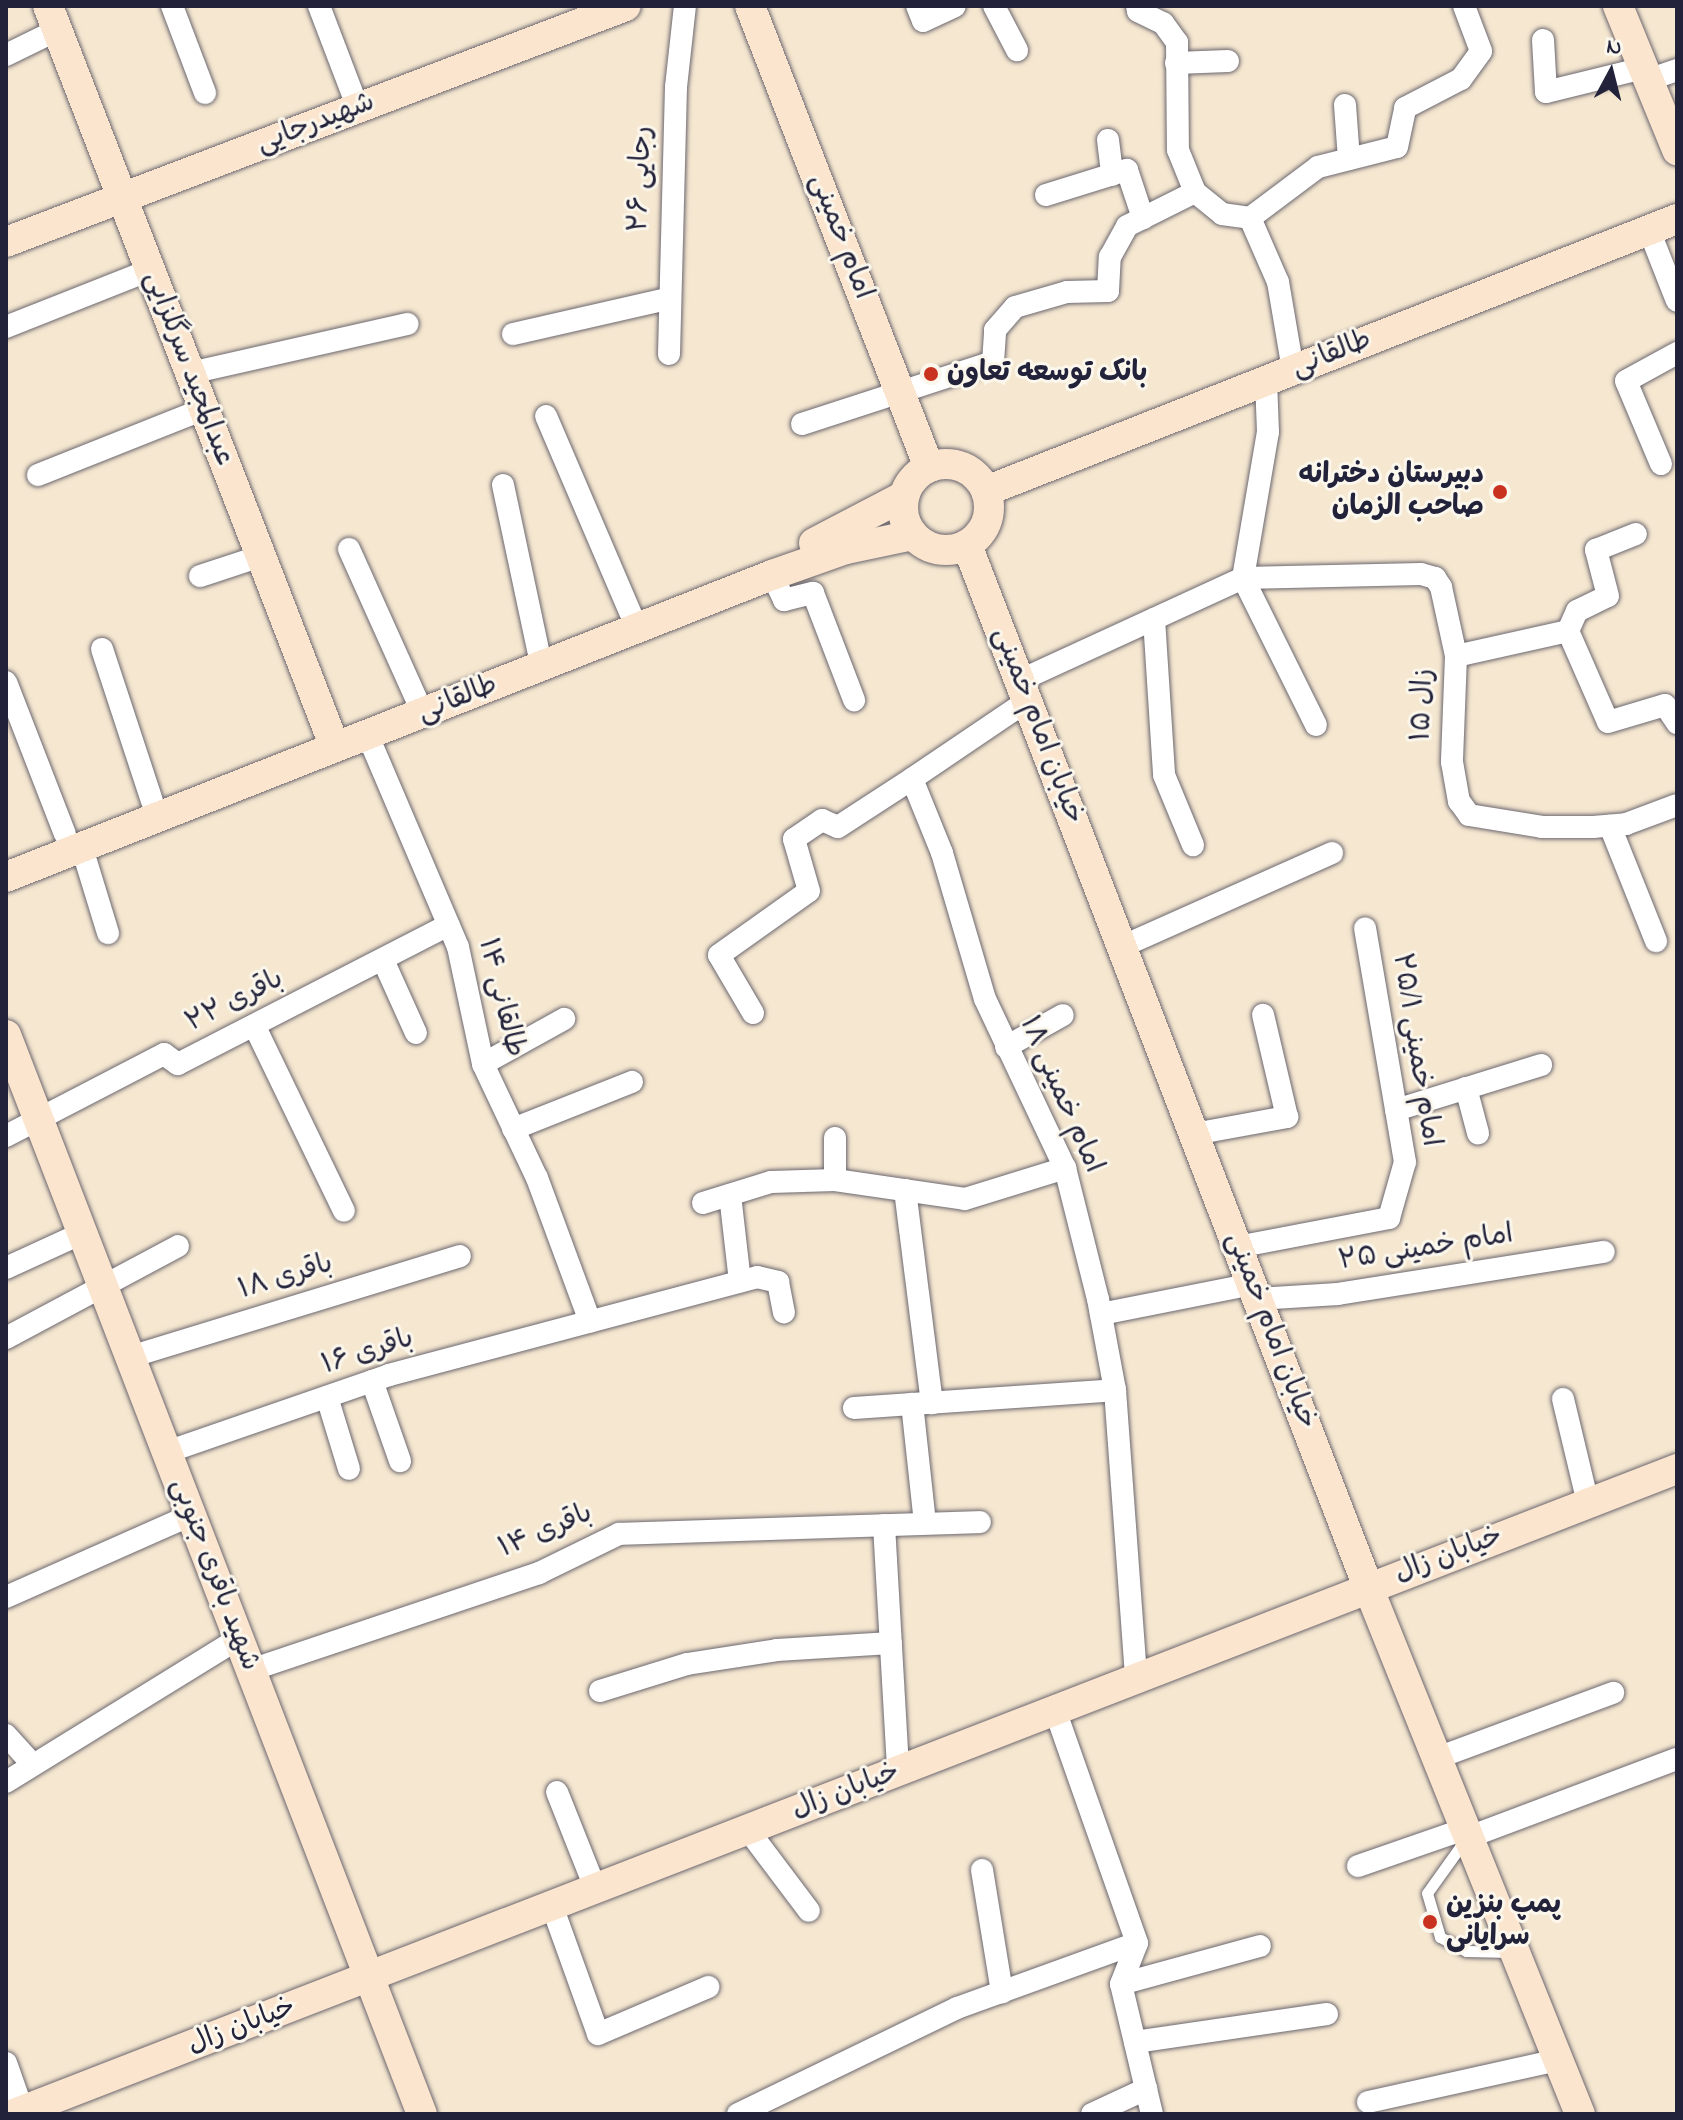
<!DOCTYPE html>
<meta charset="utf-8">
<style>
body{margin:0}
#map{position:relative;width:1683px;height:2120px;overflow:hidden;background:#f5e7d0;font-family:"Indie Flower","Playpen Sans Arabic",sans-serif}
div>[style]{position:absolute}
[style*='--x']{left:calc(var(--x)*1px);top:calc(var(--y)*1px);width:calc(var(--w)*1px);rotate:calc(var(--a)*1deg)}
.roads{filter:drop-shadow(0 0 2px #6c676f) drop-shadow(0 0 2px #6c676f)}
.lane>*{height:11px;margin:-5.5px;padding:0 5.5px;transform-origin:5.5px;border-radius:5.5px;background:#fff}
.street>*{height:22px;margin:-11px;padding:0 11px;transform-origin:11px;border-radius:11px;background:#fff}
.secondary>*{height:30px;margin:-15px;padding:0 15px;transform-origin:15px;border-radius:15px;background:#fbe5cf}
.secondary>.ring{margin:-15px;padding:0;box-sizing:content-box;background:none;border:30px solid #fbe5cf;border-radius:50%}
.dots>*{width:22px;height:22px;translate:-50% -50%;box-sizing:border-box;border:4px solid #fbf7ec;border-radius:50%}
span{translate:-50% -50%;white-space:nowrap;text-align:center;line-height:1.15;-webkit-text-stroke:6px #fbf7ec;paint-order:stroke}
.street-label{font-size:28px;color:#22223b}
.poi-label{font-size:28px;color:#22223b;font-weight:700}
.left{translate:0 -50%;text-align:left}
.right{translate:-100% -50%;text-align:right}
.frame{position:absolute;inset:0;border:8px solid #22223b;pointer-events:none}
.north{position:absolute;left:1571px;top:32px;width:80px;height:80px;-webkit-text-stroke:6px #fbf7ec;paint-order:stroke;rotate:7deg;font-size:22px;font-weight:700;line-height:32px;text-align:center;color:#22223b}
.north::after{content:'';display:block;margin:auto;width:28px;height:36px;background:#22223b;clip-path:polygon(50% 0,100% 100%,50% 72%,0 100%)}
</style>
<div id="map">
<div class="roads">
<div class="lane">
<div style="--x:1465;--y:1840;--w:65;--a:125.6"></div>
<div style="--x:1427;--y:1893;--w:46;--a:73.5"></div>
<div style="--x:1440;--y:1937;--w:30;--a:28"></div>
<div style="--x:1466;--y:1951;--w:44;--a:1.3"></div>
</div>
<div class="street">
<div style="--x:172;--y:6;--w:93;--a:69.2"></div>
<div style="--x:319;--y:6;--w:109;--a:69.1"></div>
<div style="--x:917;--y:6;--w:16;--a:68"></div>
<div style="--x:923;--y:21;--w:35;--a:-25"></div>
<div style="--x:994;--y:6;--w:50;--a:62.4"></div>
<div style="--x:1137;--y:6;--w:5;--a:79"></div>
<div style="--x:1138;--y:11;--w:28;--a:26"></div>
<div style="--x:1163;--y:23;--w:24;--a:54"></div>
<div style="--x:1177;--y:42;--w:108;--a:89.5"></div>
<div style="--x:1178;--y:150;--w:45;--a:68"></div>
<div style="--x:1195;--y:192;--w:35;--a:39"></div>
<div style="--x:1222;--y:214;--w:28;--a:8"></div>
<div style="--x:1250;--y:218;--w:85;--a:-36.9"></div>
<div style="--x:1318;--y:167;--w:81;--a:-14.2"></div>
<div style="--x:1397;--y:147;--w:40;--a:-78"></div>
<div style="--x:1405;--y:108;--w:63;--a:-27.4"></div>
<div style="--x:1461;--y:79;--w:34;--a:-54"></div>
<div style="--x:1481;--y:51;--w:48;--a:-110.7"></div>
<div style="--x:1543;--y:40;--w:52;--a:86.7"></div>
<div style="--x:1546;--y:92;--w:101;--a:-13.8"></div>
<div style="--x:6;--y:55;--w:57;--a:-26.1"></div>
<div style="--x:1176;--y:63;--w:52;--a:-2.2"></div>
<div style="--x:1648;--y:80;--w:31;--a:-19"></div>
<div style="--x:1345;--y:105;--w:54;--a:85.8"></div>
<div style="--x:1108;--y:140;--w:35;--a:83"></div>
<div style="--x:1046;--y:195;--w:85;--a:-17.2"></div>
<div style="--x:1127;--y:170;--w:51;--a:71.6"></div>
<div style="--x:1250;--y:218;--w:70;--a:66.4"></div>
<div style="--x:1278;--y:282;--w:89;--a:80.3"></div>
<div style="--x:1649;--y:230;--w:76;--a:68.5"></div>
<div style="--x:6;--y:327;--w:155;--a:-21.6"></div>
<div style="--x:513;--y:334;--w:158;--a:-12.8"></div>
<div style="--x:669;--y:354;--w:267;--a:-88.5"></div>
<div style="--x:676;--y:87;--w:81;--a:-83.7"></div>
<div style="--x:190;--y:373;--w:223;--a:-12.7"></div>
<div style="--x:546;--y:416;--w:215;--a:66.8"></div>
<div style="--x:802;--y:424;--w:201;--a:-18"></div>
<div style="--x:993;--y:362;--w:32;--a:-86"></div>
<div style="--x:995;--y:330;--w:30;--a:-49"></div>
<div style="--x:1015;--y:307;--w:54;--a:-16.1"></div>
<div style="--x:1067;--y:292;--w:41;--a:-1.4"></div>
<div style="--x:1108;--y:291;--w:34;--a:-87"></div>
<div style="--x:1110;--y:257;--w:35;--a:-61"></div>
<div style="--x:1127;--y:226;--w:76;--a:-26.6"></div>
<div style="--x:1661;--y:464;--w:90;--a:-112.9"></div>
<div style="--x:1626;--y:381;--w:58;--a:-28.8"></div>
<div style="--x:38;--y:475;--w:179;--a:-21.7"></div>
<div style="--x:503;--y:485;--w:169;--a:78"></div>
<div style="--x:349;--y:549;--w:163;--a:65.8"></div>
<div style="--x:772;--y:575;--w:28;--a:64"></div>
<div style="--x:784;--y:600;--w:30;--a:-14"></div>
<div style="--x:813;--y:593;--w:115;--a:69"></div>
<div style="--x:200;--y:576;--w:64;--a:-18.2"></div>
<div style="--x:1243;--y:578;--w:148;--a:-80.3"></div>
<div style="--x:1268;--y:432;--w:51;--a:-92.2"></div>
<div style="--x:1243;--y:578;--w:164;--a:63.6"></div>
<div style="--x:1154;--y:619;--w:156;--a:86.3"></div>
<div style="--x:1164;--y:775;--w:76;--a:67.5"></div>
<div style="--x:1568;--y:631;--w:22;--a:-66"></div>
<div style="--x:1577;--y:611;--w:34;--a:-26"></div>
<div style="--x:1608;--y:596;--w:48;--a:-104.6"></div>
<div style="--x:1596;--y:550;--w:43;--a:-21.8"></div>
<div style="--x:102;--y:649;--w:160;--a:71.8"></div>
<div style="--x:1456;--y:656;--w:115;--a:-12.6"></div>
<div style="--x:1568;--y:631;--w:99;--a:66.3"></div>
<div style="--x:1608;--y:722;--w:59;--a:-16.6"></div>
<div style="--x:1665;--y:705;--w:22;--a:56"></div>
<div style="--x:1019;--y:681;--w:247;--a:-24.7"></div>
<div style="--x:1243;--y:578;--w:178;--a:-1.3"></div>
<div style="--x:1421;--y:574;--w:15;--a:16"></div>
<div style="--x:1435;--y:578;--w:11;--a:56"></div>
<div style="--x:1441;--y:587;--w:71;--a:77.7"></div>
<div style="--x:1456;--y:656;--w:106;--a:92.2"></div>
<div style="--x:1452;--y:762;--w:40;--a:80"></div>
<div style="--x:1459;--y:801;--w:17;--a:54"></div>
<div style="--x:1469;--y:815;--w:74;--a:9.3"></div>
<div style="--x:1542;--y:827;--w:51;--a:0"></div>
<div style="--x:1593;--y:827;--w:33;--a:-5"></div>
<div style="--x:1626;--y:824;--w:54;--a:-20.4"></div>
<div style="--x:6;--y:682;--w:163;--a:68.8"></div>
<div style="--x:1027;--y:701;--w:139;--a:145.9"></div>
<div style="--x:912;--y:779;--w:80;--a:67.9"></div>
<div style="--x:942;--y:853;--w:152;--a:73.6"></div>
<div style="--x:985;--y:999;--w:187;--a:64.7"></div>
<div style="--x:1065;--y:1168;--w:135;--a:75.9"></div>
<div style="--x:1098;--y:1299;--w:93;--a:79.4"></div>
<div style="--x:1115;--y:1390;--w:289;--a:85.8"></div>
<div style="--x:368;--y:736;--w:229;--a:66.9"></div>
<div style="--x:458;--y:947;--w:120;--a:77.9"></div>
<div style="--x:483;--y:1064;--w:126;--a:64.7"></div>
<div style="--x:537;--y:1178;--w:153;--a:69.7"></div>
<div style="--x:1610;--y:826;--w:124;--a:68.2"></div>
<div style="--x:82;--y:848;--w:89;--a:73"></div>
<div style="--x:1121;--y:947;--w:231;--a:-24"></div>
<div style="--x:383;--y:960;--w:80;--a:65.7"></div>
<div style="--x:753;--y:1013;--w:67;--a:-120.4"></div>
<div style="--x:719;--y:955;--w:110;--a:-35.4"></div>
<div style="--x:809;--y:891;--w:54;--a:-106.1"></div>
<div style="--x:794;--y:839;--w:34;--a:-34"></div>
<div style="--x:822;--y:820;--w:17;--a:24"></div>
<div style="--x:838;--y:827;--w:88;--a:-33"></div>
<div style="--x:255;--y:1027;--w:204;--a:64.2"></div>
<div style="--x:1006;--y:1047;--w:65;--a:-29.3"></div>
<div style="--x:483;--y:1064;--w:93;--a:-29.1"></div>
<div style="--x:1466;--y:1088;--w:47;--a:75.1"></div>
<div style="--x:1396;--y:1110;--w:152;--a:-17.2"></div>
<div style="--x:513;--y:1129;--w:128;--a:-21.6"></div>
<div style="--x:1194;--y:1134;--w:95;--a:-10.4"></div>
<div style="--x:1287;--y:1117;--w:105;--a:-103.2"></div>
<div style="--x:6;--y:1136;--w:178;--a:-27.4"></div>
<div style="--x:164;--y:1054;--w:17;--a:36"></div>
<div style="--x:178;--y:1064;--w:304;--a:-27.2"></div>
<div style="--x:835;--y:1180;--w:42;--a:-90"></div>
<div style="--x:905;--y:1190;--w:215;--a:82.8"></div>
<div style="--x:730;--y:1195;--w:87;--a:83.4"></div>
<div style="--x:703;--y:1203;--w:71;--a:-17.2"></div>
<div style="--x:771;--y:1182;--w:64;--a:-1.8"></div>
<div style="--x:835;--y:1180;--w:131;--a:8.3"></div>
<div style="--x:965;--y:1199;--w:105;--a:-17.2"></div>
<div style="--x:1237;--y:1247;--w:155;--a:-10.8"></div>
<div style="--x:1389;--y:1218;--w:58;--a:-74.1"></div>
<div style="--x:1405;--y:1162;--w:237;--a:-99.7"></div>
<div style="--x:6;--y:1268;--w:84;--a:-24.7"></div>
<div style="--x:1257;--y:1299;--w:81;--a:-3.5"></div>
<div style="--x:1338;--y:1294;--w:269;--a:-9"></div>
<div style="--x:1101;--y:1314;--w:154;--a:-11.2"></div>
<div style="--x:6;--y:1338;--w:195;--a:-28.1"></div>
<div style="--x:130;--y:1357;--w:345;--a:-17"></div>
<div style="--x:372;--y:1381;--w:85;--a:70.7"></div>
<div style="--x:327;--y:1397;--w:75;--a:73"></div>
<div style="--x:1563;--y:1399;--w:107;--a:76.5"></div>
<div style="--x:854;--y:1408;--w:58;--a:-3.9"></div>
<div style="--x:167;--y:1452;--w:235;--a:-19.1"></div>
<div style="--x:389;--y:1375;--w:381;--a:-14.9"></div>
<div style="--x:757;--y:1277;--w:22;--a:13"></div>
<div style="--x:778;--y:1282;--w:31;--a:79"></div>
<div style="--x:925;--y:1523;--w:120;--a:-96.2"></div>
<div style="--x:912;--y:1404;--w:203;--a:-3.9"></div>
<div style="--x:884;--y:1525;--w:246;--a:86.7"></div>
<div style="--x:6;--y:1597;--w:202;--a:-23.9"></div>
<div style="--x:251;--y:1670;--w:304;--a:-18.6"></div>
<div style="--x:539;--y:1573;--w:89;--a:-26"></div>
<div style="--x:619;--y:1534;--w:361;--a:-1.9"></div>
<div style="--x:600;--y:1691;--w:91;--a:-17.2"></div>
<div style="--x:687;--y:1664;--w:91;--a:-8.8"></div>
<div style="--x:777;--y:1650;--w:114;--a:-3.5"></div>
<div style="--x:1055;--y:1710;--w:247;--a:70.6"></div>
<div style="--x:6;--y:1735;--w:40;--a:48"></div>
<div style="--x:1437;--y:1758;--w:188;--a:-20.3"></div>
<div style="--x:6;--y:1782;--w:274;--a:-31.7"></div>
<div style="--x:557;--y:1792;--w:105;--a:68.3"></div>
<div style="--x:748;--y:1830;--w:101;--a:53"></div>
<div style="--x:1469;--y:1837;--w:222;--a:-20.6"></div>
<div style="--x:1358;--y:1866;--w:113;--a:-19.1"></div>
<div style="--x:982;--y:1870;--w:124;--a:80.7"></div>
<div style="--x:552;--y:1906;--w:136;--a:70.2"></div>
<div style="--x:598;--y:2034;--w:120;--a:-23.1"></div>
<div style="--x:1137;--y:1943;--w:44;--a:111.3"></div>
<div style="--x:1121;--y:1984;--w:134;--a:76.6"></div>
<div style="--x:1121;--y:1984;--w:144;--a:-15.3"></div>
<div style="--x:1135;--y:2042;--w:194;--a:-8.3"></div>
<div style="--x:6;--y:2063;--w:54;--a:70.6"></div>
<div style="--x:1368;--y:2102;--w:195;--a:-12.5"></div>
<div style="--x:738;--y:2114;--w:243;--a:-25.8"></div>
<div style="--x:957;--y:2008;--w:191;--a:-19.9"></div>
<div style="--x:1092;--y:2114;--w:60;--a:-24.8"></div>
</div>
<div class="secondary">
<div style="--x:48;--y:6;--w:778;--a:68.84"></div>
<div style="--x:750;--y:6;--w:495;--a:68.8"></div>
<div style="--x:1618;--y:6;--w:156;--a:67.7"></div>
<div style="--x:6;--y:242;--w:663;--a:-20.84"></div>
<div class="ring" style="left:903px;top:464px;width:56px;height:56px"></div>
<div style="--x:986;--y:491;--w:743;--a:-21.49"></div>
<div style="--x:814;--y:543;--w:102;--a:-27.6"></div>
<div style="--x:967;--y:545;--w:1116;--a:68.95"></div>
<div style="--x:1368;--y:1587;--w:568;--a:68.09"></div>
<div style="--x:6;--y:877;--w:823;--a:-21.52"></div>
<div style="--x:772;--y:575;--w:78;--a:-19.4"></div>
<div style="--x:846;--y:549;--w:68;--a:-11.8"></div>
<div style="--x:6;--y:1035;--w:1156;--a:68.92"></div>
<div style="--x:14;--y:2114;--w:1784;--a:-21.2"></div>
</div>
</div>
<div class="dots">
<div style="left:931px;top:374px;background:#c8321e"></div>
<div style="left:1500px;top:492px;background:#c8321e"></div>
<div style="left:1430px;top:1922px;background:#c8321e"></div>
</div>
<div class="street-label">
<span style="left:316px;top:124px;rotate:-21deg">شهیدرجایی</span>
<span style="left:642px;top:179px;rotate:-88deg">رجایی ۲۶</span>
<span style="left:840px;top:237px;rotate:69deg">امام خمینی</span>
<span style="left:1332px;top:355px;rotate:-22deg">طالقانی</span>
<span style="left:188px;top:369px;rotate:69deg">عبدالمجید سرگلزایی</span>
<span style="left:458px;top:700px;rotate:-22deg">طالقانی</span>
<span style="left:1424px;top:705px;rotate:-88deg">زال ۱۵</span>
<span style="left:1037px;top:726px;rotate:69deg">خیابان امام خمینی</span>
<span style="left:500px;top:998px;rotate:76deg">طالقانی ۱۴</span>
<span style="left:235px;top:1002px;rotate:-27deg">باقری ۲۲</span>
<span style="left:1415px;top:1050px;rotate:81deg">امام خمینی ۲۵/۱</span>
<span style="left:1060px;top:1095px;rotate:66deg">امام خمینی ۱۸</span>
<span style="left:1426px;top:1249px;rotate:-9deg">امام خمینی ۲۵</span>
<span style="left:286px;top:1278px;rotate:-17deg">باقری ۱۸</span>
<span style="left:1270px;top:1331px;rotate:69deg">خیابان امام خمینی</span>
<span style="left:368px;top:1353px;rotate:-18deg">باقری ۱۶</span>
<span style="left:546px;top:1532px;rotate:-23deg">باقری ۱۴</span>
<span style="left:1449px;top:1556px;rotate:-21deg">خیابان زال</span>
<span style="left:214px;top:1575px;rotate:69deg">شهید باقری جنوبی</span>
<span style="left:846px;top:1792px;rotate:-21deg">خیابان زال</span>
<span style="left:242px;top:2027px;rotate:-21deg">خیابان زال</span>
</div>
<div class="poi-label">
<span class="left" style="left:947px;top:374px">بانک توسعه تعاون</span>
<span class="right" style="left:1484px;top:492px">دبیرستان دخترانه<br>صاحب الزمان</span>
<span class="left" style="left:1446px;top:1922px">پمپ بنزین<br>سرایانی</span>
</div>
<div class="frame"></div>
<div class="north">N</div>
</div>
